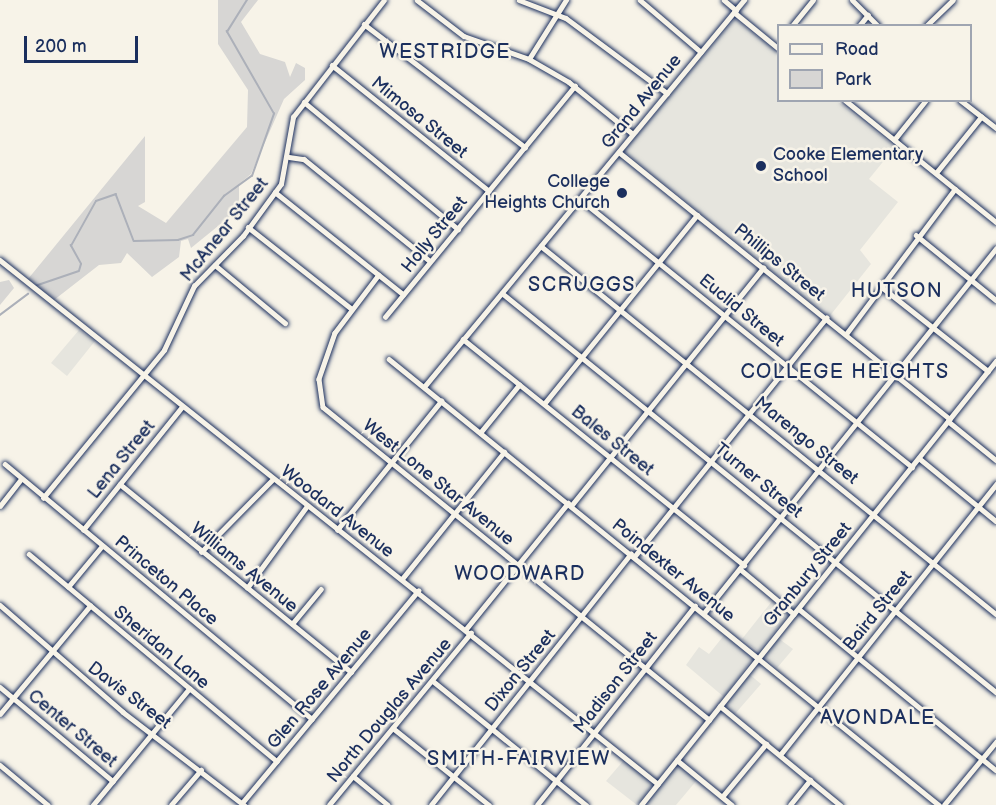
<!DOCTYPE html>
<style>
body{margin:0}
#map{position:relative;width:996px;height:805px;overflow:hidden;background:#f7f3e8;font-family:"Balsamiq Sans",sans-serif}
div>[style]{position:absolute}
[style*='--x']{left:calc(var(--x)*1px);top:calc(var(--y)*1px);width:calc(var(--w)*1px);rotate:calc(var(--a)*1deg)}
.built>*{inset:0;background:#e6e5de}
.green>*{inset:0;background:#d7d6d4}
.stream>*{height:1.5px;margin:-0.75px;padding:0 0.75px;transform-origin:0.75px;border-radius:0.75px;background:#acb0b9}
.roads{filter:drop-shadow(0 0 2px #1b2f5e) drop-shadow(0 0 2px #1b2f5e)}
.minor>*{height:4.5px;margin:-2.25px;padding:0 2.25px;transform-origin:2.25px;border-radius:2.25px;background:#f7f3e8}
.major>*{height:5px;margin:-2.5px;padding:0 2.5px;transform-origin:2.5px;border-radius:2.5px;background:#f7f3e8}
.dots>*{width:16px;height:16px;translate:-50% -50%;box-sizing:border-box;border:3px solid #f7f3e8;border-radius:50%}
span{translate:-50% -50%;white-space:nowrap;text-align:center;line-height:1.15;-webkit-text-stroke:5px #f7f3e8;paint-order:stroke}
.street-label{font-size:18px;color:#1b2f5e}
.poi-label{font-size:18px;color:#1b2f5e}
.left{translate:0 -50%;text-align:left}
.right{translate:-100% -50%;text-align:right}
.neighbourhood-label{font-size:20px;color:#1b2f5e;letter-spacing:1.5px}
.legend{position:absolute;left:777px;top:24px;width:195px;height:78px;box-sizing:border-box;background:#f7f3e8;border:2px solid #9fa5b1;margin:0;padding:8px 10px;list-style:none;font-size:18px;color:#1b2f5e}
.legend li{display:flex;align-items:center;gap:12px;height:30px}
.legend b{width:30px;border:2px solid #9fa5b1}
.scale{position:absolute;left:24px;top:36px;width:114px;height:27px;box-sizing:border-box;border:3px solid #1b2f5e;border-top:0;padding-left:8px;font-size:18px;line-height:21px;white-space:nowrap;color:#1b2f5e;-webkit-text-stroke:4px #f7f3e8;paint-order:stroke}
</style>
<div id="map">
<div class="built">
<div style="clip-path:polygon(735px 19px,778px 53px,778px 100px,837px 101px,895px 147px,869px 179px,898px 202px,860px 250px,871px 264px,829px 317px,624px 151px)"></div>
<div style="clip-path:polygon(79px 330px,95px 341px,67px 376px,51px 363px)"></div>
<div style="clip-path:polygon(773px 600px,789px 615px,758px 651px,742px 639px)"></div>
<div style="clip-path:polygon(725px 634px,753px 658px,724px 697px,686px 665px,699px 647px,709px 654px)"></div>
<div style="clip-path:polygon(778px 638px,793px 649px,777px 668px,764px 656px)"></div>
<div style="clip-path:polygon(749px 674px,761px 684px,734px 715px,725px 705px)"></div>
<div style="clip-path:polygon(624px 760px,653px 784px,637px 805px,606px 781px)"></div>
<div style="clip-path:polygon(677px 765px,697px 780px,676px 805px,645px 805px)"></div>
</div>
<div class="green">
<div style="clip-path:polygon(218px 0,258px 0,241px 22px,260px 54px,285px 62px,290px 77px,296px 63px,305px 68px,305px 80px,284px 99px,251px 174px,239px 184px,239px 209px,191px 248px,188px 239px,181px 241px,179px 257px,152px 277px,127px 253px,121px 263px,99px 265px,54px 300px,28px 279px,145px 136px,145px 202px,138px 206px,166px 223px,247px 127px,248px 90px,218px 44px)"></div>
<div style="clip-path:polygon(9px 280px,14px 288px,0 305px,0 282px)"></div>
</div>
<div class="stream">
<div style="--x:35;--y:286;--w:46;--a:-18.8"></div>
<div style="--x:79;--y:271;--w:7;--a:-74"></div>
<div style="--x:81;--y:264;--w:21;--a:-119"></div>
<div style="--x:71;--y:246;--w:51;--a:-60.9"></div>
<div style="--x:96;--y:201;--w:21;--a:-19"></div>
<div style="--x:116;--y:194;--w:50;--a:69"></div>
<div style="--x:134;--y:241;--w:44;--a:-1.3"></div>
<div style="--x:178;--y:240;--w:16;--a:-18"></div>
<div style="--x:193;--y:235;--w:50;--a:-51.5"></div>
<div style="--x:224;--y:196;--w:34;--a:-36"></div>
<div style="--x:252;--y:176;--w:66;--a:-70.5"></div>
<div style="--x:274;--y:114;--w:95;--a:-119.8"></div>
<div style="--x:227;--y:32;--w:38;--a:-58"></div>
<div style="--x:0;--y:315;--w:35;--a:-37"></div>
</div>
<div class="roads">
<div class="minor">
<div style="--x:417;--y:0;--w:59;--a:37.5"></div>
<div style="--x:464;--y:36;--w:69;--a:19.5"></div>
<div style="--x:529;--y:59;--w:46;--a:29.9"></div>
<div style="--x:569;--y:82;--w:82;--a:39.1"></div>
<div style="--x:519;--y:0;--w:50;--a:21"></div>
<div style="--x:566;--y:18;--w:126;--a:36.6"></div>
<div style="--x:640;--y:0;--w:80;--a:40.4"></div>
<div style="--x:724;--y:0;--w:16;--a:40"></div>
<div style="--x:734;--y:12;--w:57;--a:39.3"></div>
<div style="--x:364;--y:24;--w:203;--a:37.4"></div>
<div style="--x:792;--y:26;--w:33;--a:-51"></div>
<div style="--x:859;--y:26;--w:14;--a:-51"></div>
<div style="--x:926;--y:26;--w:37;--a:-44"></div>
<div style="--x:529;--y:59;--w:70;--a:-57.9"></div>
<div style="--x:332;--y:65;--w:201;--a:38.7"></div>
<div style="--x:845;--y:100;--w:194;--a:38.9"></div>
<div style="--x:304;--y:102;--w:200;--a:39.5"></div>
<div style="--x:894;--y:140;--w:51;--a:-51.3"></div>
<div style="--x:619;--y:152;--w:425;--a:38.9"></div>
<div style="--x:289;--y:157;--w:15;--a:8"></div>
<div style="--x:304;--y:159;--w:162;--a:39"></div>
<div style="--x:936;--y:173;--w:72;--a:-51.2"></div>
<div style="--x:275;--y:192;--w:164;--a:38.6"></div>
<div style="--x:580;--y:199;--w:427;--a:38.9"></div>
<div style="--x:248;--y:227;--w:132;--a:38.3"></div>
<div style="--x:916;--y:235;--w:103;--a:39.1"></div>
<div style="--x:541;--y:246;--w:585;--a:38.97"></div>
<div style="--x:0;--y:260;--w:841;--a:38.53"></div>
<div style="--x:215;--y:265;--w:91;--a:39.6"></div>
<div style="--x:379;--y:275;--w:73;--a:127.2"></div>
<div style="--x:335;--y:333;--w:49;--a:109.2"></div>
<div style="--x:319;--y:379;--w:28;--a:82"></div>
<div style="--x:323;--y:407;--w:497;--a:39"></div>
<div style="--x:883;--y:288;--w:134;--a:38.3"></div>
<div style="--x:502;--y:293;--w:635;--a:38.93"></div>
<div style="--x:385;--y:317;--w:299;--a:-50.6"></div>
<div style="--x:846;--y:334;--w:181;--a:-53.1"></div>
<div style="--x:463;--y:339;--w:361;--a:38.8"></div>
<div style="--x:389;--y:359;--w:708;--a:39.04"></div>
<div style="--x:424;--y:387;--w:502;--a:-50.41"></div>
<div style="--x:544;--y:404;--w:243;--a:-51"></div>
<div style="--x:948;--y:421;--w:62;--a:39.1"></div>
<div style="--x:480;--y:433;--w:62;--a:-50.9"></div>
<div style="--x:919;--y:458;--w:99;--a:39.3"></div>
<div style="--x:5;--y:464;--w:399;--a:39.7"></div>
<div style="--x:120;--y:484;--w:298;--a:39.1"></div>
<div style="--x:43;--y:498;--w:191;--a:-50.7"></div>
<div style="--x:164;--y:350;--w:71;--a:-64.9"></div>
<div style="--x:194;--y:286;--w:70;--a:-45.6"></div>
<div style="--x:243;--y:236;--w:64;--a:-53.8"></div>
<div style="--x:281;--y:184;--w:68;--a:-79.8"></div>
<div style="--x:293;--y:117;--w:148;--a:-52.1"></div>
<div style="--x:0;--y:506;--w:34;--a:-52"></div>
<div style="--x:571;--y:506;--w:306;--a:-51.1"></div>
<div style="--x:83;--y:530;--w:158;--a:-51.2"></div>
<div style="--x:337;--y:530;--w:166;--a:-51.1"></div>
<div style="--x:201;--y:552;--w:101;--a:-45.4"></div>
<div style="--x:29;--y:554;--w:323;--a:39.9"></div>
<div style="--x:634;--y:557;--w:307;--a:-51.2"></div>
<div style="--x:740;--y:569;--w:70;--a:39.8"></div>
<div style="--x:402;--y:579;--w:163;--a:-51.2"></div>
<div style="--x:68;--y:587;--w:53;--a:-50.3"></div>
<div style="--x:247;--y:588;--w:102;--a:-53.8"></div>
<div style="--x:0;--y:605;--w:163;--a:41"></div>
<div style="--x:123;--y:712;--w:153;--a:37.5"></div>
<div style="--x:799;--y:609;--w:254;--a:39.3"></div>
<div style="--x:704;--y:613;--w:467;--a:-51.3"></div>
<div style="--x:292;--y:624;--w:45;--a:-50.4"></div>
<div style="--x:466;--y:629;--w:162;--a:-51"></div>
<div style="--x:433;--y:681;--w:197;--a:39"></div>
<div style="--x:0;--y:687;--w:147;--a:39.8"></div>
<div style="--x:720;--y:706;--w:156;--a:39.5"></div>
<div style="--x:0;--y:714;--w:141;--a:-50.2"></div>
<div style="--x:393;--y:728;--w:123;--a:38.7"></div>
<div style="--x:780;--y:755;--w:347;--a:-51.4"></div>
<div style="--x:677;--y:760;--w:71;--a:39.3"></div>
<div style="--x:0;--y:765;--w:62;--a:39.8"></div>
<div style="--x:353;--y:776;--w:45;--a:39.6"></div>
<div style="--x:722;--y:797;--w:69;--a:-50.3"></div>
<div style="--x:242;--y:803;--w:276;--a:-50.3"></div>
<div style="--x:93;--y:805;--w:151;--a:-50.4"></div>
<div style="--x:171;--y:805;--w:46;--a:-49.4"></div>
<div style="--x:329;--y:805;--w:223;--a:-50.5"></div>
<div style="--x:431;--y:805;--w:321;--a:-51.5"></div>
<div style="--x:537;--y:805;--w:254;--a:-51.6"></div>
<div style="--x:641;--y:805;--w:568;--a:-51.36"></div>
<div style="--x:790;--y:805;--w:32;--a:-51"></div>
<div style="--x:944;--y:805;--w:82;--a:-50.5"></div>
</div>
<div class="major">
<div style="--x:852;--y:0;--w:37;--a:45"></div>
<div style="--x:960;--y:100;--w:46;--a:37.9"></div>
</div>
</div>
<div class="dots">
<div style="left:761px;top:166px;background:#1b2f5e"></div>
<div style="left:622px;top:193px;background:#1b2f5e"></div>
</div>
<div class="street-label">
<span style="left:642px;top:102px;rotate:-51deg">Grand Avenue</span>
<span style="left:419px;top:118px;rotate:39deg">Mimosa Street</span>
<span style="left:225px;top:230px;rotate:-51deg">McAnear Street</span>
<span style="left:435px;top:235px;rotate:-51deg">Holly Street</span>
<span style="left:779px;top:263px;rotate:39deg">Phillips Street</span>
<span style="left:741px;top:311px;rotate:39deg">Euclid Street</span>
<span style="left:612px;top:441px;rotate:39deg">Bales Street</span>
<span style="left:806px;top:441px;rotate:39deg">Marengo Street</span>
<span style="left:122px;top:460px;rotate:-51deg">Lena Street</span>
<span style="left:758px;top:481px;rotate:39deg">Turner Street</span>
<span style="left:438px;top:483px;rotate:39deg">West Lone Star Avenue</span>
<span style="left:337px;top:512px;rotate:38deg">Woodard Avenue</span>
<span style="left:244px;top:568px;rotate:39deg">Williams Avenue</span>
<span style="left:673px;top:571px;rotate:39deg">Poindexter Avenue</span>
<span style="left:808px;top:575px;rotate:-51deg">Granbury Street</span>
<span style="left:166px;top:581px;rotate:40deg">Princeton Place</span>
<span style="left:878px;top:611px;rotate:-51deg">Baird Street</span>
<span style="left:161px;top:648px;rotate:40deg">Sheridan Lane</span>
<span style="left:521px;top:671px;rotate:-51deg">Dixon Street</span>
<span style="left:616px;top:683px;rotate:-52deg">Madison Street</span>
<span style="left:320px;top:689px;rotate:-50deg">Glen Rose Avenue</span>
<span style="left:129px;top:696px;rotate:37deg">Davis Street</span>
<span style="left:390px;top:711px;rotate:-50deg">North Douglas Avenue</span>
<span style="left:72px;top:729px;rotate:40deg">Center Street</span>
</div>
<div class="poi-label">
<span class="left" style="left:773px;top:166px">Cooke Elementary<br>School</span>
<span class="right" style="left:610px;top:193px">College<br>Heights Church</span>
</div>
<div class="neighbourhood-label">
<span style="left:445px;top:52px">WESTRIDGE</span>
<span style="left:582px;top:285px">SCRUGGS</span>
<span style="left:897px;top:291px">HUTSON</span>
<span style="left:845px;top:372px">COLLEGE HEIGHTS</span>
<span style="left:520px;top:574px">WOODWARD</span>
<span style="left:878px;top:718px">AVONDALE</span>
<span style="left:519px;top:759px">SMITH-FAIRVIEW</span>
</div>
<ul class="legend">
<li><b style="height:8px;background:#f7f3e8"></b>Road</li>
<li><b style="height:16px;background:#d7d6d4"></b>Park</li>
</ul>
<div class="scale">200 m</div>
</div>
